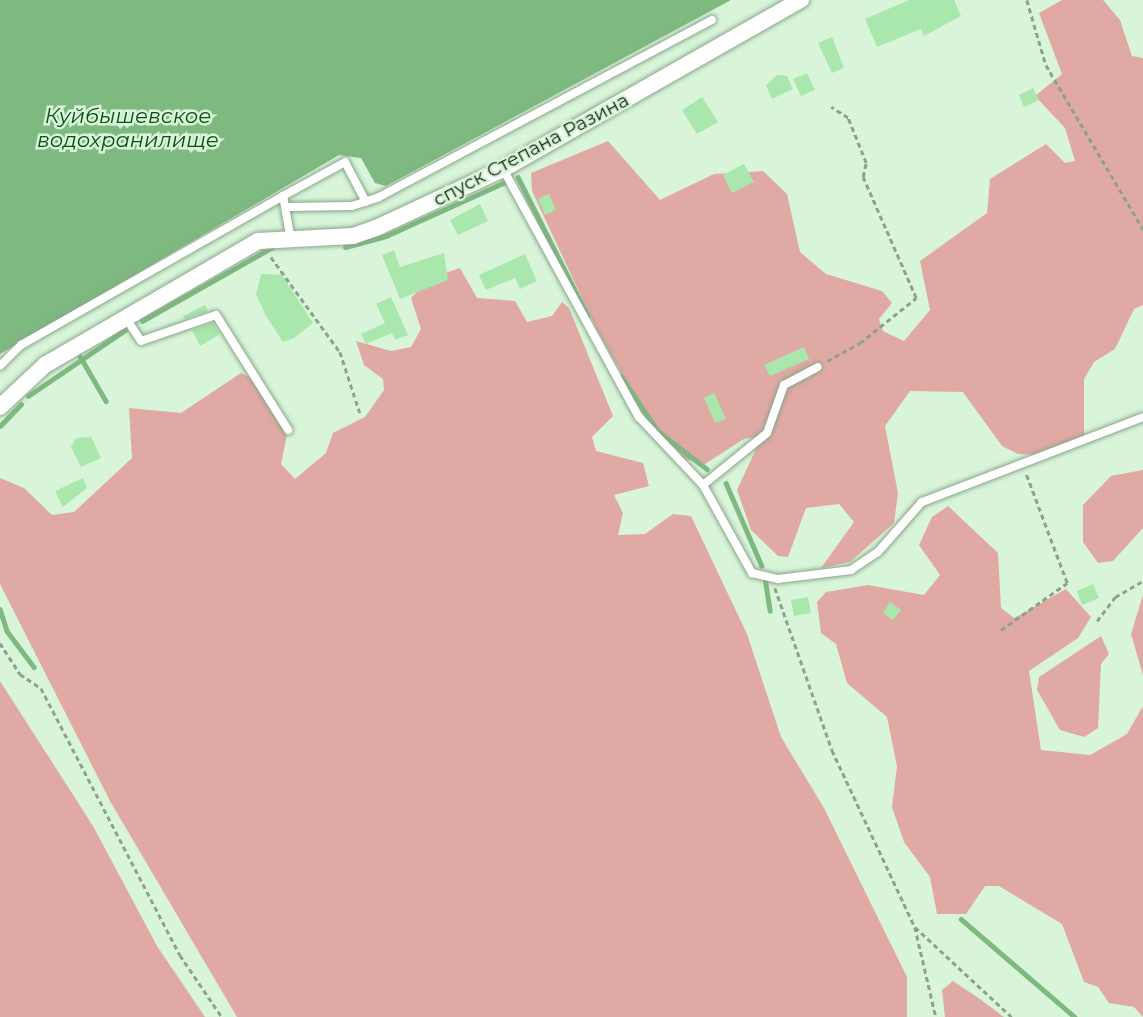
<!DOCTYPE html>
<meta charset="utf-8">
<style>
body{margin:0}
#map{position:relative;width:1143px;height:1017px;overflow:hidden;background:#d8f5d9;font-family:Montserrat,sans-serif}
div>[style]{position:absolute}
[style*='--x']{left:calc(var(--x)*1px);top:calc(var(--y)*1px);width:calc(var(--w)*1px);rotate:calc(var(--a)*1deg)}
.green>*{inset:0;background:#e1a9a4}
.water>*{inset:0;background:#7eb980}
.stream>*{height:4.5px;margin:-2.25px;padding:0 2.25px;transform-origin:2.25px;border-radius:2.25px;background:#7eb980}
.building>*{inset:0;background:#aae7ac}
.path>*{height:2.5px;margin-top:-1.25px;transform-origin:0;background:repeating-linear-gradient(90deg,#8ca28d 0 5px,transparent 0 8.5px)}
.roads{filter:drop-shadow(0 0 2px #8ba58b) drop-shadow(0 0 2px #8ba58b)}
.service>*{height:8px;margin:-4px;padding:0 4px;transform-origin:4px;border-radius:4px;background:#fff}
.minor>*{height:16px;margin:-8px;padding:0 8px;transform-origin:8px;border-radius:8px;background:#fff}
span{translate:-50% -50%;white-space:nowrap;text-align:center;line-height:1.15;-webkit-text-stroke:5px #d8f5d9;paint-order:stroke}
.street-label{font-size:19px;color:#151f15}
.water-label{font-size:21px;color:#0d4e18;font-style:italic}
</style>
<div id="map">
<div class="green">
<div style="clip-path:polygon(1062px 0,1103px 0,1120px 20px,1132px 56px,1143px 58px,1143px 305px,1134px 309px,1115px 349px,1094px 362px,1084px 379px,1084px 436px,1037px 455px,1018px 454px,1002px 446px,963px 392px,910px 391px,885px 426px,898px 493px,894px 523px,850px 562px,821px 568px,854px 522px,839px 504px,806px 508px,788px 557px,778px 556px,751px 530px,737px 490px,762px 436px,744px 439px,705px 464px,684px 459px,641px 407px,597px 330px,532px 191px,531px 173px,608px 141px,660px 200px,714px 174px,763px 171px,787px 194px,800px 252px,826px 274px,882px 291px,892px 303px,879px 319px,883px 331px,904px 341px,930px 310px,920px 261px,987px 213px,990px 179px,1046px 144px,1065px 163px,1075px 161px,1065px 128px,1035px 96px,1062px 74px,1039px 13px)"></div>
<div style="clip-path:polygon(460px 268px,477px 298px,515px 301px,527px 322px,552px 316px,562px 302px,569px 308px,613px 416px,592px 437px,596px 451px,643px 463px,649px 486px,614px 495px,623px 513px,618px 535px,645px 534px,673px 514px,691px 516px,747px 634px,781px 737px,824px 808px,907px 977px,907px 1017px,237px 1017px,110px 801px,0 584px,0 478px,24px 488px,52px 515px,74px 512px,132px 458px,129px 408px,181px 413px,241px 373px,250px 377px,287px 435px,281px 464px,295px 479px,326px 453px,333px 433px,365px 417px,384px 390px,383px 379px,364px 365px,356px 341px,391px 351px,411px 347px,421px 329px,411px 298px,431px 278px)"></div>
<div style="clip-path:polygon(1143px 470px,1143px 528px,1113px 561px,1098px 563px,1083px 542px,1083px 505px,1111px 476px)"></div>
<div style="clip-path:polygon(948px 506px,998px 553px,1001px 608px,1014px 618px,1066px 589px,1091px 617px,1078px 638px,1029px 671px,1041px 750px,1090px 755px,1127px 734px,1143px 706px,1143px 1017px,1134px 1007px,1109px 1003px,1098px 987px,1084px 982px,1062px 924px,999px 886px,985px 886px,966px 914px,937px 914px,930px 877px,904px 842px,892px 807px,897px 766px,887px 717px,847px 683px,836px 644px,821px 633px,817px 602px,826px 592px,868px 585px,924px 595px,940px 575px,919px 545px,932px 517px)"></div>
<div style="clip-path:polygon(1143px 595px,1143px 675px,1131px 634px)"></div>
<div style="clip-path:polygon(1101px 636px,1109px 654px,1101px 664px,1098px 728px,1084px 737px,1060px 730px,1037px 690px,1039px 677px)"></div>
<div style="clip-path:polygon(0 681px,93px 826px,157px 946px,205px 1017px,0 1017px)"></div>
<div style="clip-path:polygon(953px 981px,980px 999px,1004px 1017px,945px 1017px,942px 990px)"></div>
</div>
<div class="water">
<div style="clip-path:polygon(0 0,731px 0,386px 186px,375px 183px,361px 158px,339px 155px,0 354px)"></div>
</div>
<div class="stream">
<div style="--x:518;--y:177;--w:156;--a:63.3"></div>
<div style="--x:345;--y:247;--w:42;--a:-15"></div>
<div style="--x:386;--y:236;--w:131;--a:-24.4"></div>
<div style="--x:142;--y:321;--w:150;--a:-29.5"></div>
<div style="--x:80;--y:356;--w:52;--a:60"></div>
<div style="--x:621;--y:376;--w:66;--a:56.1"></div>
<div style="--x:658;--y:431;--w:62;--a:37.8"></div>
<div style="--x:28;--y:396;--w:117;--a:-34.2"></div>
<div style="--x:0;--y:426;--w:30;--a:-46"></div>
<div style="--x:726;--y:483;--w:90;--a:66.6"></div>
<div style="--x:765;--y:578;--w:33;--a:81"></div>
<div style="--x:0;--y:609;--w:23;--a:72"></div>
<div style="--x:7;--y:631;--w:45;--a:53.1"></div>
<div style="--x:961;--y:919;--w:150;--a:40.7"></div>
</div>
<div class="building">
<div style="clip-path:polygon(909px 0,954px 0,961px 16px,924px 36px,921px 29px,877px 47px,865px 19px)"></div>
<div style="clip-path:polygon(832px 37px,844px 68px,832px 73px,818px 43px)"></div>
<div style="clip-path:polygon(807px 73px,815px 90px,801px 96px,793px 79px)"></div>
<div style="clip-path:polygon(777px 75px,787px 76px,793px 89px,772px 99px,766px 85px)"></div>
<div style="clip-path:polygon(1033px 88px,1039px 100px,1024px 107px,1019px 95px)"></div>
<div style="clip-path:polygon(702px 97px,718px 122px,697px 134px,682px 110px)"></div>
<div style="clip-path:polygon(744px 164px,754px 182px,732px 193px,723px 175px)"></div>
<div style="clip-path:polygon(549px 194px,556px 210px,545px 215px,538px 199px)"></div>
<div style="clip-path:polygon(480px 204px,488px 221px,458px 235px,450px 220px)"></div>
<div style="clip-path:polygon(394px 250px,400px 267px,444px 253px,448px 280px,400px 299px,382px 255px)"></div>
<div style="clip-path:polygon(525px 254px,537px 281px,520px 289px,515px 278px,486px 290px,479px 275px)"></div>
<div style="clip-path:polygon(261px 274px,282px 275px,313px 323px,294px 338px,283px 342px,266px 316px,256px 294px)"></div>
<div style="clip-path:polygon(391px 297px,408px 335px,395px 340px,392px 333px,366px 344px,361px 334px,385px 323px,376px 304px)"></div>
<div style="clip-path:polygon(205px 305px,208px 311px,185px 319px,183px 316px)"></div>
<div style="clip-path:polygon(213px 323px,220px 334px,200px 346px,192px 330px)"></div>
<div style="clip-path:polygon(804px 347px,809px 359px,770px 376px,764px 365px)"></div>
<div style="clip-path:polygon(714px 393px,726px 419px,715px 423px,704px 398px)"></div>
<div style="clip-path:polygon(91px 437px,101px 458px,81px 467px,71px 447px,76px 438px)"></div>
<div style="clip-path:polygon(83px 478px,87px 488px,63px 507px,55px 491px)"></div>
<div style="clip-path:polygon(1093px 584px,1099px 598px,1082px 605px,1077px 591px)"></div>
<div style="clip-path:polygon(808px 597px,811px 613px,794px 616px,791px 600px)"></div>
<div style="clip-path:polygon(890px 602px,901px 610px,893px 620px,883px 613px)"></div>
</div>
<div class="path">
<div style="--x:1027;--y:0;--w:68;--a:73.7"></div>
<div style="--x:1046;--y:65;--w:191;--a:59.4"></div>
<div style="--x:271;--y:257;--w:117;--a:54"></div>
<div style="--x:340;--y:352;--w:64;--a:71.8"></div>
<div style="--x:827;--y:361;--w:38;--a:-29"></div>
<div style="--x:860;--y:343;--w:72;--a:-38.8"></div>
<div style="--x:916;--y:298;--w:132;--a:-113.7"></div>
<div style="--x:863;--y:177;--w:14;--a:-78"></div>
<div style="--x:866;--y:163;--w:48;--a:-111.8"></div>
<div style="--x:848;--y:118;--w:20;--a:-147"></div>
<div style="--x:775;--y:588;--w:172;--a:70.6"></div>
<div style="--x:832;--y:750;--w:195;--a:64.9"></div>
<div style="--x:915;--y:927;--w:92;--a:76.9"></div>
<div style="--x:1097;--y:621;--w:30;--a:-53"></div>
<div style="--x:1115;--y:597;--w:32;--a:-30"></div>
<div style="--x:1001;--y:630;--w:81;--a:-35.5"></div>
<div style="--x:1067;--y:583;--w:116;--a:-110.6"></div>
<div style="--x:0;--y:643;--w:37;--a:57"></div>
<div style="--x:20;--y:674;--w:25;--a:34"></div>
<div style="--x:41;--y:688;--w:301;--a:62.5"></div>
<div style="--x:180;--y:955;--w:75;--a:55.9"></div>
<div style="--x:915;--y:927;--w:132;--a:42.9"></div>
</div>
<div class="roads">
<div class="service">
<div style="--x:503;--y:169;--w:283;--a:61.3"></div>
<div style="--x:639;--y:417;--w:93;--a:46.7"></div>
<div style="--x:703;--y:485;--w:101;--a:60.9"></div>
<div style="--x:752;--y:573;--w:27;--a:13"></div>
<div style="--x:778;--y:579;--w:74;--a:-7"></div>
<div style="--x:851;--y:570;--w:32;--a:-34"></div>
<div style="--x:878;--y:552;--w:67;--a:-48.7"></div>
<div style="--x:922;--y:502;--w:237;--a:-21"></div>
<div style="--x:289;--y:207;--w:63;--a:-0.9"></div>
<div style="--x:352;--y:206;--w:28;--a:-18"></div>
<div style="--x:379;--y:197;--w:377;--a:-28"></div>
<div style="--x:290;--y:235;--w:40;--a:-100"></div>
<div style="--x:283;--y:196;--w:71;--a:-28.7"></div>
<div style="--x:345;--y:162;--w:45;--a:62.3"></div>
<div style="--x:126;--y:318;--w:27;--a:57"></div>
<div style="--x:141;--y:341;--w:79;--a:-19.1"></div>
<div style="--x:216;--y:315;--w:136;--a:57.9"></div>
<div style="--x:0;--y:366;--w:30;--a:-45"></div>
<div style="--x:21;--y:345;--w:301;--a:-29.6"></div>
<div style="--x:703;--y:485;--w:82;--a:-39.1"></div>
<div style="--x:767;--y:433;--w:51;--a:-70.5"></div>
<div style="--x:784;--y:385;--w:38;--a:-28"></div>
</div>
<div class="minor">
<div style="--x:0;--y:407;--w:62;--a:-43"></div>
<div style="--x:45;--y:365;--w:246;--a:-30.2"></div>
<div style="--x:258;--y:241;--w:95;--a:-3"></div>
<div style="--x:353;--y:236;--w:24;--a:-19"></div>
<div style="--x:376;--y:228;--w:140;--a:-24.9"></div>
<div style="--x:503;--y:169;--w:343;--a:-29.6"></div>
</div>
</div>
<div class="street-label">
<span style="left:531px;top:150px;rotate:-28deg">спуск Степана Разина</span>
</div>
<div class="water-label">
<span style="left:128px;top:128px">Куйбышевское<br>водохранилище</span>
</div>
</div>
